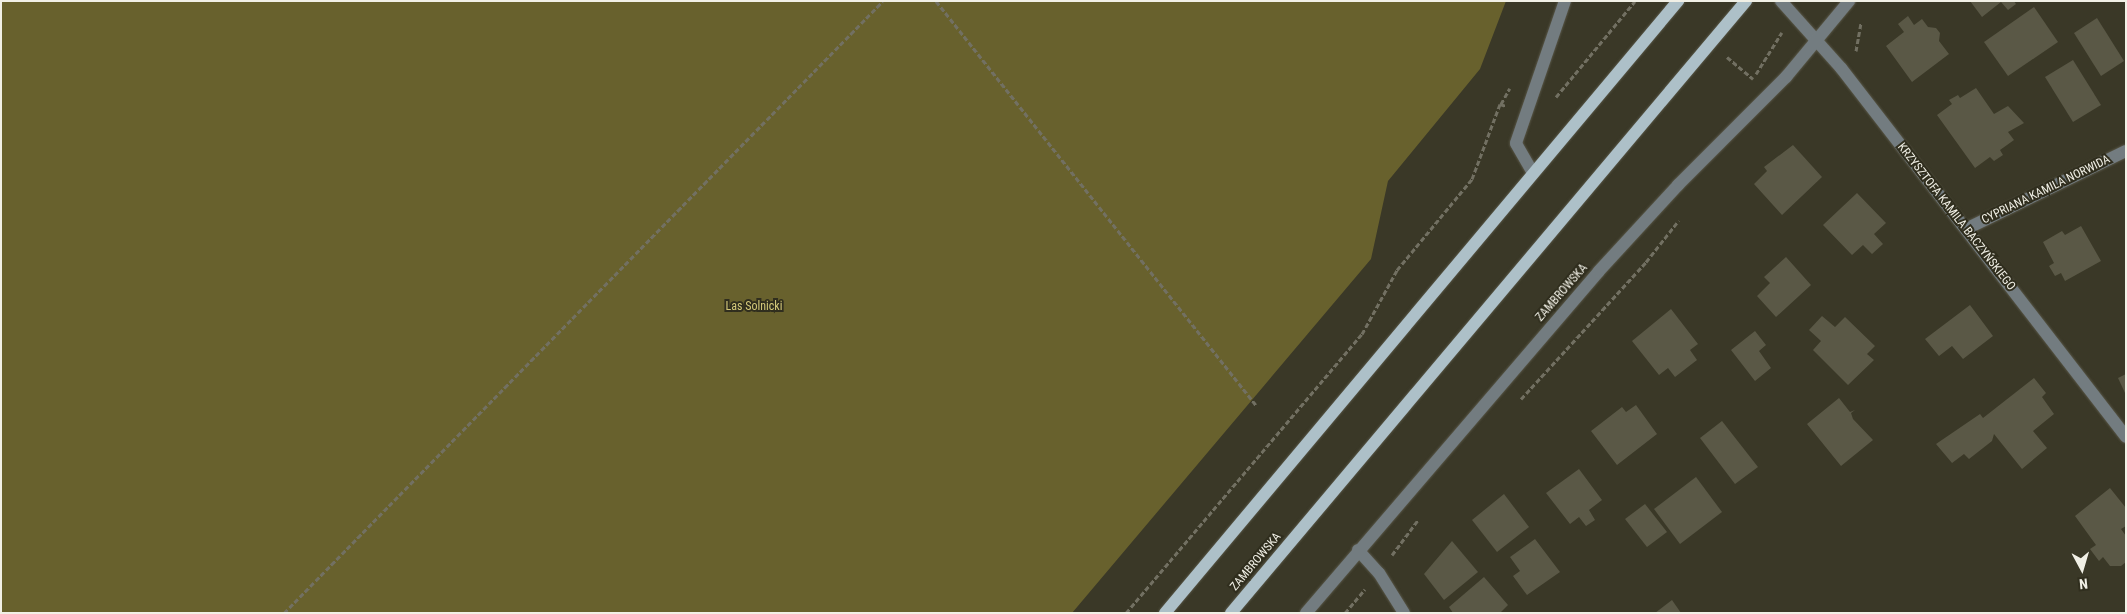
<!DOCTYPE html>
<meta charset="utf-8">
<style>
body{margin:0}
#map{position:relative;width:2127px;height:614px;overflow:hidden;background:#3a3827;font-family:"Roboto Condensed",sans-serif}
div>[style]{position:absolute}
[style*='--x']{left:calc(var(--x)*1px);top:calc(var(--y)*1px);width:calc(var(--w)*1px);rotate:calc(var(--a)*1deg)}
.forest>*{inset:0;background:#68612d}
.building>*{inset:0;background:#5a5846}
.path>*{height:3px;margin-top:-1.5px;transform-origin:0;background:repeating-linear-gradient(90deg,#727062 0 5px,transparent 0 7.5px)}
.roads{filter:drop-shadow(0 0 1px #575546) drop-shadow(0 0 1px #575546)}
.minor>*{height:12px;margin:-6px;padding:0 6px;transform-origin:6px;border-radius:6px;background:#737c80}
.major>*{height:12px;margin:-6px;padding:0 6px;transform-origin:6px;border-radius:6px;background:#adc0c8}
span{translate:-50% -50%;white-space:nowrap;text-align:center;line-height:1.15;-webkit-text-stroke:4px #302e1e;paint-order:stroke}
.street-label{font-size:12px;color:#f1f0e6}
.park-label{font-size:12px;color:#d4c979}
.frame{position:absolute;inset:0;border:2px solid #f1f0e6;pointer-events:none}
.north{position:absolute;left:2057px;top:544px;width:50px;height:50px;-webkit-text-stroke:4px #302e1e;paint-order:stroke;rotate:174deg;font-size:14px;font-weight:700;line-height:20px;text-align:center;color:#f1f0e6}
.north::after{content:'';display:block;margin:auto;width:18px;height:22px;background:#f1f0e6;clip-path:polygon(50% 0,100% 100%,50% 72%,0 100%)}
</style>
<div id="map">
<div class="forest">
<div style="clip-path:polygon(1px 1px,1506px 1px,1480px 69px,1388px 181px,1371px 259px,1072px 613px,1px 613px)"></div>
</div>
<div class="building">
<div style="clip-path:polygon(1970px 1px,2014px 1px,2016px 4px,2008px 10px,2001px 2px,1982px 17px)"></div>
<div style="clip-path:polygon(2034px 7px,2058px 42px,2008px 76px,1984px 42px)"></div>
<div style="clip-path:polygon(1908px 16px,1914px 25px,1922px 19px,1928px 27px,1936px 28px,1940px 33px,1939px 41px,1949px 54px,1912px 82px,1886px 46px,1904px 32px,1898px 24px)"></div>
<div style="clip-path:polygon(2097px 18px,2124px 61px,2101px 76px,2074px 33px)"></div>
<div style="clip-path:polygon(2073px 60px,2101px 105px,2073px 122px,2045px 77px)"></div>
<div style="clip-path:polygon(1976px 88px,1994px 114px,2008px 106px,2024px 123px,2008px 132px,2014px 140px,2000px 150px,2003px 155px,1994px 161px,1990px 157px,1975px 168px,1937px 115px,1952px 104px,1949px 100px,1958px 95px,1960px 98px)"></div>
<div style="clip-path:polygon(1793px 145px,1822px 177px,1782px 215px,1754px 184px,1767px 171px,1764px 167px)"></div>
<div style="clip-path:polygon(1857px 193px,1886px 223px,1874px 234px,1883px 244px,1872px 254px,1863px 245px,1852px 255px,1823px 225px)"></div>
<div style="clip-path:polygon(2081px 226px,2101px 261px,2065px 281px,2061px 273px,2055px 276px,2049px 266px,2054px 263px,2043px 242px,2062px 231px,2065px 235px)"></div>
<div style="clip-path:polygon(1786px 257px,1811px 285px,1776px 317px,1757px 296px,1770px 283px,1764px 277px)"></div>
<div style="clip-path:polygon(1970px 305px,1993px 336px,1963px 359px,1952px 346px,1939px 356px,1925px 339px)"></div>
<div style="clip-path:polygon(1671px 309px,1698px 344px,1690px 350px,1697px 360px,1675px 377px,1668px 368px,1659px 375px,1632px 341px)"></div>
<div style="clip-path:polygon(1822px 316px,1835px 327px,1845px 317px,1875px 346px,1867px 354px,1874px 360px,1848px 385px,1813px 350px,1821px 341px,1809px 330px)"></div>
<div style="clip-path:polygon(1755px 331px,1766px 345px,1759px 351px,1771px 368px,1755px 381px,1731px 350px)"></div>
<div style="clip-path:polygon(2126px 374px,2126px 395px,2118px 378px)"></div>
<div style="clip-path:polygon(2034px 378px,2046px 393px,2042px 397px,2054px 414px,2033px 431px,2047px 448px,2022px 469px,1994px 434px,1992px 441px,1969px 459px,1964px 454px,1952px 463px,1936px 444px,1980px 414px,1983px 418px)"></div>
<div style="clip-path:polygon(1839px 398px,1850px 412px,1855px 410px,1851px 413px,1853px 419px,1873px 440px,1841px 466px,1807px 424px)"></div>
<div style="clip-path:polygon(1636px 405px,1657px 434px,1617px 465px,1591px 431px,1622px 407px,1626px 412px)"></div>
<div style="clip-path:polygon(1722px 421px,1758px 467px,1735px 484px,1700px 438px)"></div>
<div style="clip-path:polygon(1579px 469px,1602px 500px,1589px 510px,1595px 520px,1586px 526px,1579px 517px,1570px 524px,1546px 493px)"></div>
<div style="clip-path:polygon(1696px 477px,1722px 512px,1680px 544px,1654px 509px)"></div>
<div style="clip-path:polygon(2110px 488px,2126px 508px,2126px 526px,2121px 529px,2126px 536px,2126px 562px,2121px 566px,2110px 566px,2103px 557px,2099px 561px,2090px 549px,2096px 545px,2075px 516px)"></div>
<div style="clip-path:polygon(1504px 494px,1529px 527px,1497px 552px,1472px 520px)"></div>
<div style="clip-path:polygon(1645px 504px,1667px 532px,1647px 547px,1625px 519px)"></div>
<div style="clip-path:polygon(1535px 539px,1560px 572px,1527px 595px,1513px 576px,1520px 571px,1510px 557px)"></div>
<div style="clip-path:polygon(1452px 541px,1478px 572px,1444px 600px,1424px 574px)"></div>
<div style="clip-path:polygon(1484px 577px,1508px 605px,1500px 613px,1453px 613px,1449px 607px)"></div>
<div style="clip-path:polygon(1672px 600px,1681px 613px,1655px 613px)"></div>
</div>
<div class="path">
<div style="--x:936;--y:1;--w:515;--a:51.62"></div>
<div style="--x:1856;--y:51;--w:28;--a:-80"></div>
<div style="--x:1727;--y:57;--w:34;--a:40"></div>
<div style="--x:1756;--y:74;--w:49;--a:-58.2"></div>
<div style="--x:1556;--y:97;--w:124;--a:-50.5"></div>
<div style="--x:1501;--y:104;--w:18;--a:-61"></div>
<div style="--x:1521;--y:399;--w:185;--a:-47.6"></div>
<div style="--x:1646;--y:262;--w:53;--a:-51.8"></div>
<div style="--x:1392;--y:555;--w:44;--a:-53.4"></div>
<div style="--x:284;--y:613;--w:856;--a:-45.62"></div>
<div style="--x:1126;--y:613;--w:365;--a:-49.8"></div>
<div style="--x:1362;--y:334;--w:73;--a:-61.3"></div>
<div style="--x:1397;--y:270;--w:118;--a:-50.5"></div>
<div style="--x:1472;--y:179;--w:80;--a:-69.5"></div>
<div style="--x:1500;--y:104;--w:6;--a:18"></div>
<div style="--x:1345;--y:613;--w:31;--a:-50"></div>
</div>
<div class="roads">
<div class="minor">
<div style="--x:1781;--y:1;--w:90;--a:48.2"></div>
<div style="--x:1841;--y:68;--w:466;--a:52.3"></div>
<div style="--x:1533;--y:173;--w:34;--a:-120"></div>
<div style="--x:1516;--y:143;--w:150;--a:-71"></div>
<div style="--x:1966;--y:229;--w:178;--a:-26"></div>
<div style="--x:1358;--y:550;--w:31;--a:48"></div>
<div style="--x:1379;--y:573;--w:47;--a:58"></div>
<div style="--x:1306;--y:613;--w:450;--a:-49.4"></div>
<div style="--x:1599;--y:271;--w:117;--a:-47.4"></div>
<div style="--x:1678;--y:185;--w:153;--a:-45"></div>
<div style="--x:1786;--y:77;--w:99;--a:-50.3"></div>
</div>
<div class="major">
<div style="--x:1165;--y:613;--w:799;--a:-50.03"></div>
<div style="--x:1231;--y:613;--w:800;--a:-49.92"></div>
</div>
</div>
<div class="street-label">
<span style="left:2046px;top:190px;rotate:-26deg">CYPRIANA KAMILA NORWIDA</span>
<span style="left:1956px;top:217px;rotate:52deg">KRZYSZTOFA KAMILA BACZYŃSKIEGO</span>
<span style="left:1562px;top:293px;rotate:-49deg">ZAMBROWSKA</span>
<span style="left:1256px;top:562px;rotate:-50deg">ZAMBROWSKA</span>
</div>
<div class="park-label">
<span style="left:754px;top:307px">Las Solnicki</span>
</div>
<div class="frame"></div>
<div class="north">N</div>
</div>
